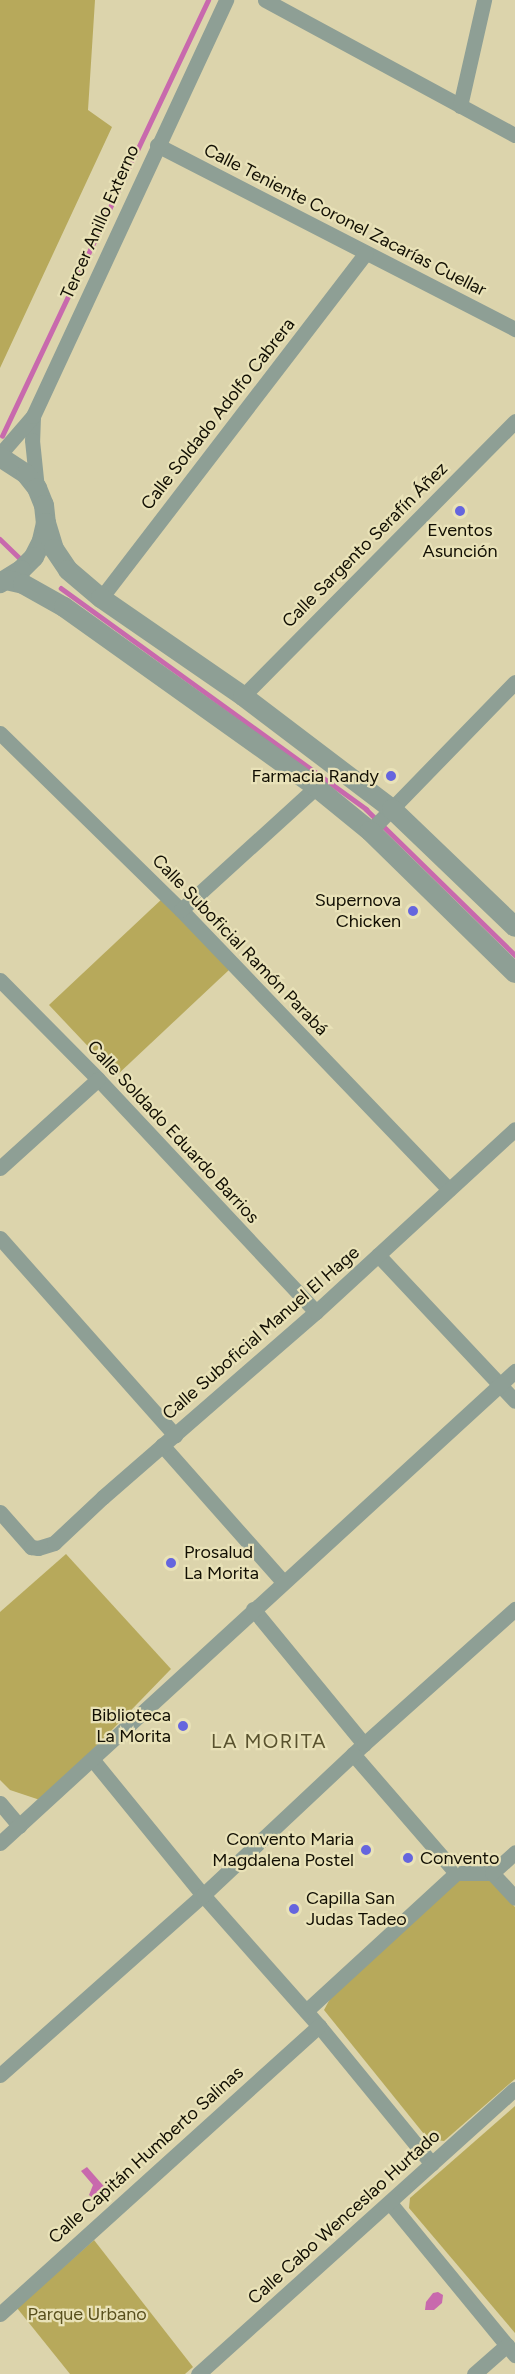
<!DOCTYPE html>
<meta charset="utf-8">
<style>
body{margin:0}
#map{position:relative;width:515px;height:2374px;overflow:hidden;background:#dcd4ac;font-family:Figtree,sans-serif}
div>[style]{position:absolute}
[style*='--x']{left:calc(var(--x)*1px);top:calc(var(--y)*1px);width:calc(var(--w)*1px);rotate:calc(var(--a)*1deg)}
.green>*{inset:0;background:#b7a95b}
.water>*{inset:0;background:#c869ad}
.stream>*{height:4.5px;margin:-2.25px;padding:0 2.25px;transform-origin:2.25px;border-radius:2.25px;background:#c869ad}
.minor>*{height:15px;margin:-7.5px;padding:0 7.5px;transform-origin:7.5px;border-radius:7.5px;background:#8e9f95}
.tertiary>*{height:20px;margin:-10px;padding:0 10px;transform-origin:10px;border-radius:10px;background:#8e9f95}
.dots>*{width:16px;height:16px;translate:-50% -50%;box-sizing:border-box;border:3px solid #e9e2b8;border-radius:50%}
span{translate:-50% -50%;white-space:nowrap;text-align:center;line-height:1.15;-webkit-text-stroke:4.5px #e9e2b8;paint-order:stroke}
.street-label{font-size:18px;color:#120f03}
.poi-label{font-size:18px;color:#120f03}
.right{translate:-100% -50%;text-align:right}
.left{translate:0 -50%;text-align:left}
.park-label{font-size:18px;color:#59501d}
.neighbourhood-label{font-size:20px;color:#59522e;letter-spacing:1.5px}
</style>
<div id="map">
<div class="green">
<div style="clip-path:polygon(0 0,95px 0,88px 110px,112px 127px,0 368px)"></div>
<div style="clip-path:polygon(163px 898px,230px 969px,116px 1076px,49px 1005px)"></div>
<div style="clip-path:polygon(66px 1554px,171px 1669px,43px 1801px,10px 1790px,0 1780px,0 1612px)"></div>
<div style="clip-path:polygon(459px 1880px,491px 1880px,515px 1907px,515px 2079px,444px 2141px,428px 2139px,324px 2010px,331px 1997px)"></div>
<div style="clip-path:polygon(515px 2106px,515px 2333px,409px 2208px,410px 2198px)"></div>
<div style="clip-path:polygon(94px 2240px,193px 2367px,185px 2374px,70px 2374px,17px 2308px)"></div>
</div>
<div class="water">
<div style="clip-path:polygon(87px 2167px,108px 2191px,97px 2201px,89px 2195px,93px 2185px,81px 2171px)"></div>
<div style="clip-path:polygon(438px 2292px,443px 2295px,442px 2303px,434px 2310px,425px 2310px,426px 2302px,433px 2293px)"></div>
</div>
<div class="stream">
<div style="--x:2;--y:436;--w:482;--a:-64.7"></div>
<div style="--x:0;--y:539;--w:28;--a:44"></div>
<div style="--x:61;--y:588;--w:377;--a:35.9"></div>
<div style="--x:366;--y:809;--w:209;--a:44.4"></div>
</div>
<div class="minor">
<div style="--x:265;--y:0;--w:284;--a:28.4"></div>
<div style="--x:460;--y:106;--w:109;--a:-77.2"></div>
<div style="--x:157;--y:145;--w:403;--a:27.2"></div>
<div style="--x:33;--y:416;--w:24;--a:92"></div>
<div style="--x:32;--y:440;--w:48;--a:84.1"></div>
<div style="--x:0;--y:454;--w:50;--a:-49"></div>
<div style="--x:33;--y:416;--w:459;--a:-65.1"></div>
<div style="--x:101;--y:598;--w:435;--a:-52.5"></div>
<div style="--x:243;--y:696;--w:387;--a:-45.3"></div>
<div style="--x:0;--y:733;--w:253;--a:44.4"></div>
<div style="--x:181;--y:910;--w:387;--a:46.2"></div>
<div style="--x:370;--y:831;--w:208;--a:-45.8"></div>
<div style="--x:181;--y:910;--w:183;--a:-42.3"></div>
<div style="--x:0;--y:980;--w:139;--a:45.3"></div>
<div style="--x:98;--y:1079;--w:319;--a:46.9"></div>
<div style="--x:0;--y:1168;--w:132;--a:-42.2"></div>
<div style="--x:0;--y:1238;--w:264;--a:48.4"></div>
<div style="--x:378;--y:1255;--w:200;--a:46.8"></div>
<div style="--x:162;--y:1445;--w:183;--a:48.5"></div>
<div style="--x:0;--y:1512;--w:47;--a:48.5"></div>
<div style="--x:31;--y:1547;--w:7;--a:8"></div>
<div style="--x:38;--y:1548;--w:17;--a:-17"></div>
<div style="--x:54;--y:1543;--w:67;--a:-43.2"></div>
<div style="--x:103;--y:1497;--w:282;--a:-41"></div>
<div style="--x:316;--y:1312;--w:270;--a:-42.6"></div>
<div style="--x:253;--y:1609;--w:175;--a:50.6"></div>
<div style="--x:353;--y:1754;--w:157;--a:49.1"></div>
<div style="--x:92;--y:1759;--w:176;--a:50.8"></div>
<div style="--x:203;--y:1895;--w:175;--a:48.5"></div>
<div style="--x:319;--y:2026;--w:178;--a:50.7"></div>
<div style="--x:0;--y:1803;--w:30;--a:50"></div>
<div style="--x:0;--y:1843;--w:699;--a:-42.51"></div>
<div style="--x:492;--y:1873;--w:34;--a:47"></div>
<div style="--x:306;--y:2011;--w:204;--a:-42.6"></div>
<div style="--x:456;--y:1873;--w:36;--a:0"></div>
<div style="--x:492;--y:1873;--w:31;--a:-42"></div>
<div style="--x:0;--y:2075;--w:271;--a:-41.6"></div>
<div style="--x:203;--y:1895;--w:221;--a:-43.2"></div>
<div style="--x:364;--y:1744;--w:203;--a:-41.8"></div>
<div style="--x:390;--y:2203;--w:197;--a:50.6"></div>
<div style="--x:0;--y:2314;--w:430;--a:-42.1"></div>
<div style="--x:198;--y:2374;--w:426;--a:-42"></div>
<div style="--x:474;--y:2374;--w:44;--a:-41.3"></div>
</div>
<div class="tertiary">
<div style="--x:0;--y:457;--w:31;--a:33"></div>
<div style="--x:26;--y:474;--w:18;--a:52"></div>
<div style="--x:37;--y:488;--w:18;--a:68"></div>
<div style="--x:44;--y:505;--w:18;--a:84"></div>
<div style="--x:46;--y:523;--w:18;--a:103"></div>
<div style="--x:42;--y:541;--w:18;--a:117"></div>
<div style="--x:34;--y:557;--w:18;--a:135"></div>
<div style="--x:21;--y:570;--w:25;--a:148"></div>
<div style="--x:46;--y:523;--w:27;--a:73"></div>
<div style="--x:54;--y:549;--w:25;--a:56"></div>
<div style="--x:68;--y:570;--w:43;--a:40.3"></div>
<div style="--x:101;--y:598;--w:173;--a:34.6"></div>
<div style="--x:243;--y:696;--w:187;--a:37.2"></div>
<div style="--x:392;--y:809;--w:170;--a:43.8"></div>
<div style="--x:6;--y:580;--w:17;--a:13"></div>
<div style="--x:23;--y:584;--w:47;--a:29.3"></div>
<div style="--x:64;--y:607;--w:310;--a:35.5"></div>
<div style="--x:316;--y:787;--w:70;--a:39.2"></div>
<div style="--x:370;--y:831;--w:203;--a:44.4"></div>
</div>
<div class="dots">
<div style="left:460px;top:511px;background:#6565de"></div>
<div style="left:391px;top:776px;background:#6565de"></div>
<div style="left:413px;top:911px;background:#6565de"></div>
<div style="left:171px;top:1563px;background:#6565de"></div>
<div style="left:183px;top:1726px;background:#6565de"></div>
<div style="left:366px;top:1850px;background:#6565de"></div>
<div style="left:408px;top:1858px;background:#6565de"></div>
<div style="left:294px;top:1909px;background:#6565de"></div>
</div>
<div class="street-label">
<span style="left:345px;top:220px;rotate:27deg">Calle Teniente Coronel Zacarías Cuellar</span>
<span style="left:100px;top:222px;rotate:-66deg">Tercer Anillo Externo</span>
<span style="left:218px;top:414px;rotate:-52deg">Calle Soldado Adolfo Cabrera</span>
<span style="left:365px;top:545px;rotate:-45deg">Calle Sargento Serafín Áñez</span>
<span style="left:240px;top:945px;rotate:46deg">Calle Suboficial Ramón Parabá</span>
<span style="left:173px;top:1132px;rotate:47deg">Calle Soldado Eduardo Barrios</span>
<span style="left:261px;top:1333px;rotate:-41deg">Calle Suboficial Manuel El Hage</span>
<span style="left:146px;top:2155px;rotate:-42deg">Calle Capitán Humberto Salinas</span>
<span style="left:344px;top:2217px;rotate:-42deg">Calle Cabo Wenceslao Hurtado</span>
</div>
<div class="poi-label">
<span style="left:460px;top:541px">Eventos<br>Asunción</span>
<span class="right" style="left:379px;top:776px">Farmacia Randy</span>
<span class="right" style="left:401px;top:911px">Supernova<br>Chicken</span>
<span class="left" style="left:184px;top:1563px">Prosalud<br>La Morita</span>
<span class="right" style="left:171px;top:1726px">Biblioteca<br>La Morita</span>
<span class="right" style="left:354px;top:1850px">Convento Maria<br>Magdalena Postel</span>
<span class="left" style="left:420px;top:1858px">Convento</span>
<span class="left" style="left:306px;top:1909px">Capilla San<br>Judas Tadeo</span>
</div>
<div class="park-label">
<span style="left:87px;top:2314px">Parque Urbano</span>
</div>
<div class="neighbourhood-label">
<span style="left:269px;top:1741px">LA MORITA</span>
</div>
</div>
